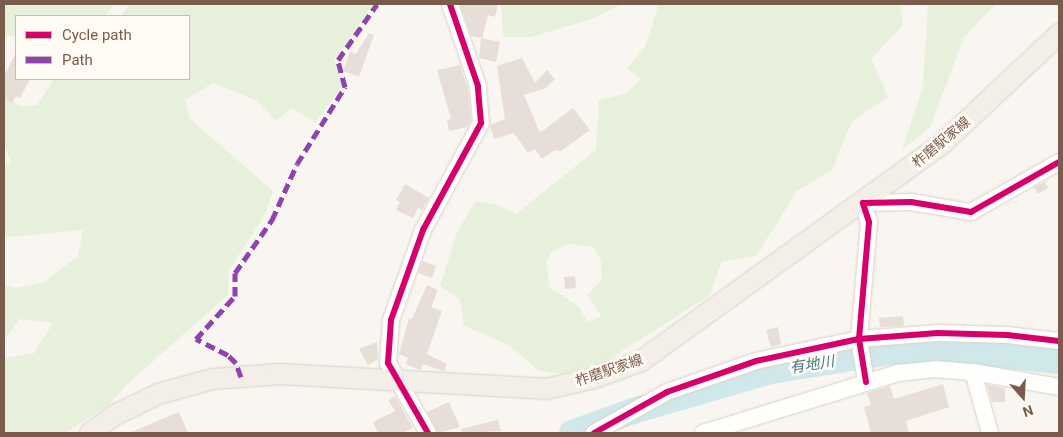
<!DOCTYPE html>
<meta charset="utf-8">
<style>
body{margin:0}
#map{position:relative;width:1063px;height:437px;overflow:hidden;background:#f9f5f0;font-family:Roboto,"Noto Sans JP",sans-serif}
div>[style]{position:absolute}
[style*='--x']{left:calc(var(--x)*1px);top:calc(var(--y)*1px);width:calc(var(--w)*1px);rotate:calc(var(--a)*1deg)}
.green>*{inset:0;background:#e7f0db}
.river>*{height:26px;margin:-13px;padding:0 13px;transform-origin:13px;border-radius:13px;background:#d0e8ea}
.building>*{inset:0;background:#e6ded7}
.roads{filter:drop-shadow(0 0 1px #d7d1cb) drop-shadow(0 0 1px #d7d1cb)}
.minor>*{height:16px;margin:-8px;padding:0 8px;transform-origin:8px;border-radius:8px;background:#fefefd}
.major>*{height:20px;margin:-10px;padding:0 10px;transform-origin:10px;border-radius:10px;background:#f3eee8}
.quiet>*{height:5px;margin-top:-2.5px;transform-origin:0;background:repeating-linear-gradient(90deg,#8e44ad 0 10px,transparent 0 15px)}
.cycleway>*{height:6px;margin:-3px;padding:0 3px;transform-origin:3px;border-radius:3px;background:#d6006c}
span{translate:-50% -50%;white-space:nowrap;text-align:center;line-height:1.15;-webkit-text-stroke:5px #fffaf3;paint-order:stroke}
.street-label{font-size:14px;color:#7a5c4d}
.water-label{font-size:15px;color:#437c86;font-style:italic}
.frame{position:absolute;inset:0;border:5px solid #7a5c4d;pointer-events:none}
.legend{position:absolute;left:15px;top:15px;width:175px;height:65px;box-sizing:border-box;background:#fffaf3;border:1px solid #cabbb1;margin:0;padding:6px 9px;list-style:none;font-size:15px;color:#7a5c4d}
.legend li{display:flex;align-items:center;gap:10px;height:25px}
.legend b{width:25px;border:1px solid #cabbb1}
.north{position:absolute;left:998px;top:372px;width:50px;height:50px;-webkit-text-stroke:4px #fffaf3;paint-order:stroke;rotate:161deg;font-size:14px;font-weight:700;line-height:20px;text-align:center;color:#7a5c4d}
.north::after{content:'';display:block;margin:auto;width:18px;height:22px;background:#7a5c4d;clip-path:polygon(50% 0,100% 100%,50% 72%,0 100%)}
</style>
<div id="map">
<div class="green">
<div style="clip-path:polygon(4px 4px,115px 4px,105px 16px,16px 16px,16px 37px,4px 35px)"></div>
<div style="clip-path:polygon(130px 4px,373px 4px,334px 60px,344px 83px,315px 123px,292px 108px,276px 121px,257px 101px,213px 83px,185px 100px,190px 119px,273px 191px,266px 213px,229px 270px,228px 295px,125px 386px,110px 404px,65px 433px,4px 433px,4px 358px,34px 353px,53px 323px,20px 319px,4px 340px,4px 285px,17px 288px,42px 283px,78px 256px,83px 230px,10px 237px,4px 235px,4px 167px,11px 161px,4px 145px,4px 96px,20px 106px,37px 105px,54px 79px,189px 79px,189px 16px,121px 16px)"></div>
<div style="clip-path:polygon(501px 4px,622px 4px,592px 19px,531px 37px,503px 37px)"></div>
<div style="clip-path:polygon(evenodd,650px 4px,900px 4px,903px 25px,871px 59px,888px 97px,852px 121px,832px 170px,797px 191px,756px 256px,722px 261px,710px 295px,605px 362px,560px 374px,539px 371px,509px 345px,464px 326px,460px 300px,440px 286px,457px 232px,476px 201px,501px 206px,516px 214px,596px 150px,599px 100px,625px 94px,641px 79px,627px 68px,645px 47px,658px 6px,650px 4px,570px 244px,594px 247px,601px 261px,602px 280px,587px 295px,601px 316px,588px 322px,578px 306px,549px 287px,546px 260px,553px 251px,570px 244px)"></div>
<div style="clip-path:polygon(928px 4px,996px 4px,964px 37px,930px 127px,902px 150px,923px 87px)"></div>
</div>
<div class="river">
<div style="--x:572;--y:433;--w:65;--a:-19.8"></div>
<div style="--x:633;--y:411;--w:144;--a:-16.2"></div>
<div style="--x:771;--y:371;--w:120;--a:-9.1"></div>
<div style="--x:889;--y:352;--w:50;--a:-3.4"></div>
<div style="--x:939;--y:349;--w:121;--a:5.7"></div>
</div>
<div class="building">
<div style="clip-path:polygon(460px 4px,498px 4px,495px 17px,488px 15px,482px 38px,471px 36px)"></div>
<div style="clip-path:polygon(369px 33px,374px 35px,359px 77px,343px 71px,350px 51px,356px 54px)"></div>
<div style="clip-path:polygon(481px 38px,500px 42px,496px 62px,479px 58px)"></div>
<div style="clip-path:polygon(16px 53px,16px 79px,30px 79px,20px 98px,16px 96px,12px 103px,4px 98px,4px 76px)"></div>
<div style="clip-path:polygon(522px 58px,535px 83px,547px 70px,555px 79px,546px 88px,524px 95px,540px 133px,573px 108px,590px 130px,561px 151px,555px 150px,542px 159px,535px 149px,528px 153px,514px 133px,494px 139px,490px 125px,505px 119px,497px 66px)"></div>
<div style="clip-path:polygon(460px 65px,468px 89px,471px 121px,467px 127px,449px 131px,447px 120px,451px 119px,437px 70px)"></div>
<div style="clip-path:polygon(1045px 182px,1048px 188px,1038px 194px,1034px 187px)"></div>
<div style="clip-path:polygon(405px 184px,429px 198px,422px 210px,418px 208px,413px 218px,396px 210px,400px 202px,396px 200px)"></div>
<div style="clip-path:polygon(422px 261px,436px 266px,432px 278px,418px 273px)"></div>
<div style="clip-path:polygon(575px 276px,576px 288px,565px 289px,564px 277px)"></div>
<div style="clip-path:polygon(427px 285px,438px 290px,431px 307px,442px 311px,427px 354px,447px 364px,444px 371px,423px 364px,420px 370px,406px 364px,408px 358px,399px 354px,409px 318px,412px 319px)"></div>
<div style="clip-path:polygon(903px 316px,904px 326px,880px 327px,879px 318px)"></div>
<div style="clip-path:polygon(778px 327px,781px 344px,771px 347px,766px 330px)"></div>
<div style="clip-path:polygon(377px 342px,378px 359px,368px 365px,359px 349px)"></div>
<div style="clip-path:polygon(943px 384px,949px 407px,906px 421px,909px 433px,871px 433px,864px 407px,871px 405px,867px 393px,890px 386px,894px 399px)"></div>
<div style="clip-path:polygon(987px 385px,1005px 388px,1005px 402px,992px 402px)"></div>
<div style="clip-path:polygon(395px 396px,413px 428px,402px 433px,378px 433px,373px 422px,395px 411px,388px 400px)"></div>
<div style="clip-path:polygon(449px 402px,460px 427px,438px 433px,427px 412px)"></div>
<div style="clip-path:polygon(179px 412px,188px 433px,129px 433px)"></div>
<div style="clip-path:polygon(498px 420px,501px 431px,462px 433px,461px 429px)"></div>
</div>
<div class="roads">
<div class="minor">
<div style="--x:973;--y:372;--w:63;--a:74.4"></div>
<div style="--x:866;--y:382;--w:44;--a:-99.2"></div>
<div style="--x:859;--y:339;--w:117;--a:-85.1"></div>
<div style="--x:869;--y:222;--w:20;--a:-108"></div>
<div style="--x:863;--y:203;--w:48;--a:-1.2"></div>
<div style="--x:911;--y:202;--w:61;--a:9.5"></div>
<div style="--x:971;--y:212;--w:101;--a:-29.6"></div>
<div style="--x:428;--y:433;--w:81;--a:-119.7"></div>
<div style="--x:388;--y:363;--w:43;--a:-86"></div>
<div style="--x:391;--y:320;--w:96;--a:-70.4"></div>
<div style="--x:423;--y:230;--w:122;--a:-61.5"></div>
<div style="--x:481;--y:123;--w:37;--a:-95"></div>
<div style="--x:478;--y:86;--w:87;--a:-108.9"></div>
<div style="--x:594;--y:433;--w:84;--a:-29.3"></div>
<div style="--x:667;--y:392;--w:94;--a:-19.2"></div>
<div style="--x:756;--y:361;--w:105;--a:-12.1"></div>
<div style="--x:859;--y:339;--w:79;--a:-4.3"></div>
<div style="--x:938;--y:333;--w:69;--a:1.7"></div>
<div style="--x:1007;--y:335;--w:52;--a:6.6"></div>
<div style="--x:703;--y:433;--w:204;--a:-17.1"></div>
<div style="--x:898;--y:373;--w:37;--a:-6"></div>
<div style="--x:935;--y:369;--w:38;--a:5"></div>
<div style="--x:973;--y:372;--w:87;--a:9.9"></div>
</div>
<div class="major">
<div style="--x:90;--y:433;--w:31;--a:-36"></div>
<div style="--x:115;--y:415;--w:48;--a:-26"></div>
<div style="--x:158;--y:394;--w:57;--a:-15.3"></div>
<div style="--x:213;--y:379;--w:67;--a:-4.3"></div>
<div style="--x:280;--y:374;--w:266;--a:3.2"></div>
<div style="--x:546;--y:389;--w:49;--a:-12.9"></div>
<div style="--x:594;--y:378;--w:50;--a:-19.9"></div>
<div style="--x:641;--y:361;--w:371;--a:-35.8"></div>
<div style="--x:942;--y:144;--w:161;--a:-43.2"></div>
</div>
</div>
<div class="quiet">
<div style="--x:241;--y:377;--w:15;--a:-110"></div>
<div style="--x:236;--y:363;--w:11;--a:-135"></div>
<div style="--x:228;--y:355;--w:36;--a:-153"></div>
<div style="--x:196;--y:339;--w:58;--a:-47.8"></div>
<div style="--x:235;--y:296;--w:23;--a:-90"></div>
<div style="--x:235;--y:273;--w:65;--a:-55.1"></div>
<div style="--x:272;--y:220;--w:61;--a:-65.9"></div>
<div style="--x:297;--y:164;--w:91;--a:-58.1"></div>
<div style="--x:345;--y:87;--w:28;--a:-105"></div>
<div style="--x:338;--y:60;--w:68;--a:-55.1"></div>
</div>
<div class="cycleway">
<div style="--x:866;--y:382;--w:44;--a:-99.2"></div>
<div style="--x:859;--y:339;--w:117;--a:-85.1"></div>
<div style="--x:869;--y:222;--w:20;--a:-108"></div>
<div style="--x:863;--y:203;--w:48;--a:-1.2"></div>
<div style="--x:911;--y:202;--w:61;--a:9.5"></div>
<div style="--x:971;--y:212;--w:101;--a:-29.6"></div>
<div style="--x:428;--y:433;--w:81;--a:-119.7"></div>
<div style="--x:388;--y:363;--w:43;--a:-86"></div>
<div style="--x:391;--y:320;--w:96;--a:-70.4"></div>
<div style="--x:423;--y:230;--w:122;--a:-61.5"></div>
<div style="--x:481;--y:123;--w:37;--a:-95"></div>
<div style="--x:478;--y:86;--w:87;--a:-108.9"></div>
<div style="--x:594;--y:433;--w:84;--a:-29.3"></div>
<div style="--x:667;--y:392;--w:94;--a:-19.2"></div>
<div style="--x:756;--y:361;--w:105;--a:-12.1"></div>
<div style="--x:859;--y:339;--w:79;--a:-4.3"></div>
<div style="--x:938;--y:333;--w:69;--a:1.7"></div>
<div style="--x:1007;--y:335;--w:52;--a:6.6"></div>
</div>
<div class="street-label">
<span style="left:941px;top:142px;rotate:-40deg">柞磨駅家線</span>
<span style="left:609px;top:370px;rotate:-19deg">柞磨駅家線</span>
</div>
<div class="water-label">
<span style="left:812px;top:365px;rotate:-9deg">有地川</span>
</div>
<div class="frame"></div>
<ul class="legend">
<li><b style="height:6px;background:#d6006c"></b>Cycle path</li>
<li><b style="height:6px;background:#8e44ad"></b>Path</li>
</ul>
<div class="north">N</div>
</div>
